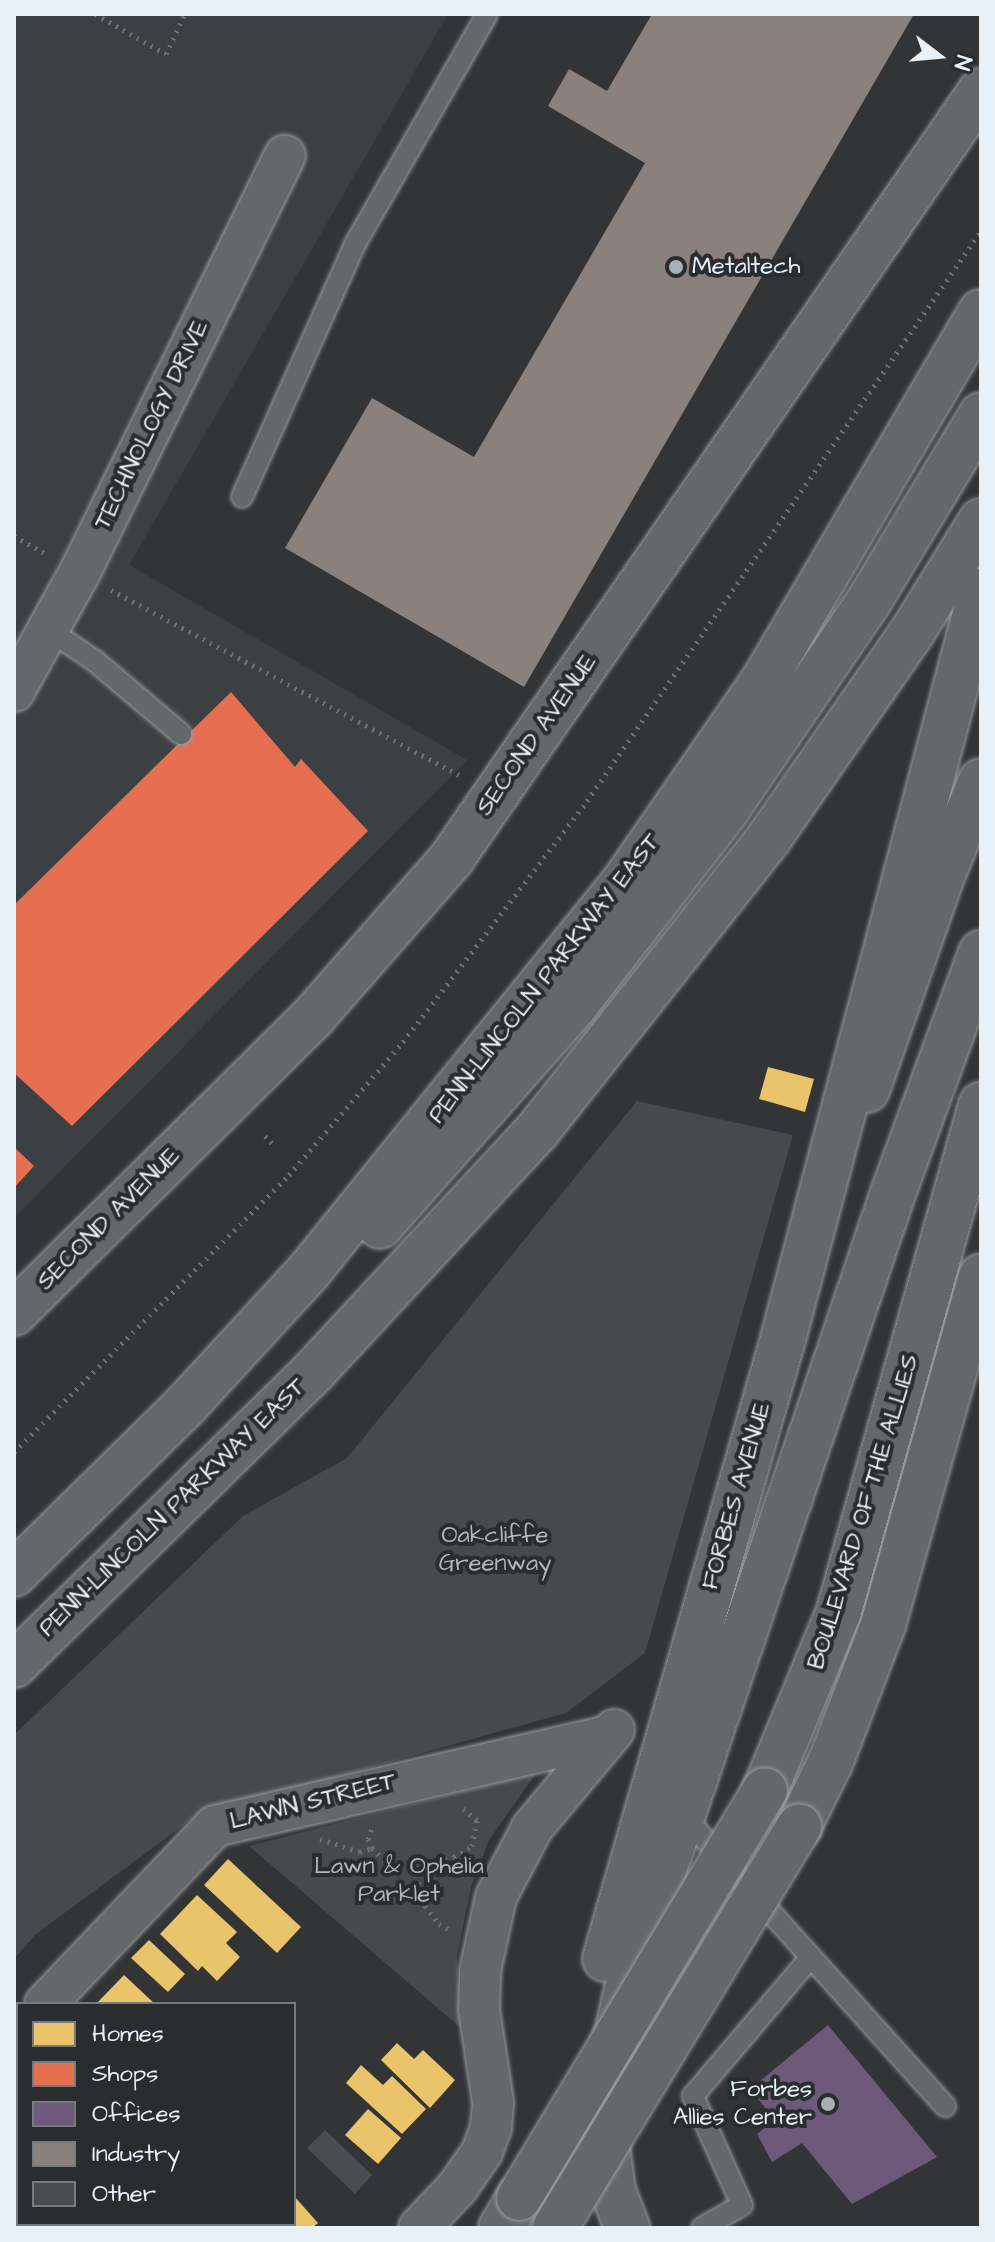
<!DOCTYPE html>
<style>
body{margin:0}
#map{position:relative;width:995px;height:2242px;overflow:hidden;background:#333435;font-family:"Architects Daughter",sans-serif}
div>[style]{position:absolute}
[style*='--x']{left:calc(var(--x)*1px);top:calc(var(--y)*1px);width:calc(var(--w)*1px);rotate:calc(var(--a)*1deg)}
.built>*{inset:0;background:#3d4042}
.green>*{inset:0;background:#464a4b}
.homes>*{inset:0;background:#e9c46a}
.shops>*{inset:0;background:#e76f51}
.offices>*{inset:0;background:#6d597a}
.industry>*{inset:0;background:#8a817c}
.building>*{inset:0;background:#4b4c4d}
.path>*{height:5px;margin-top:-2.5px;transform-origin:0;background:repeating-linear-gradient(90deg,#6e7071 0 2px,transparent 0 8px)}
.roads{filter:drop-shadow(0 0 2px #999b9e) drop-shadow(0 0 2px #999b9e)}
.service>*{height:20px;margin:-10px;padding:0 10px;transform-origin:10px;border-radius:10px;background:#64686b}
.minor>*{height:40px;margin:-20px;padding:0 20px;transform-origin:20px;border-radius:20px;background:#64686b}
.secondary>*{height:44px;margin:-22px;padding:0 22px;transform-origin:22px;border-radius:22px;background:#64686b}
.primary>*{height:44px;margin:-22px;padding:0 22px;transform-origin:22px;border-radius:22px;background:#64686b}
.trunk>*{height:44px;margin:-22px;padding:0 22px;transform-origin:22px;border-radius:22px;background:#64686b}
.motorway>*{height:44px;margin:-22px;padding:0 22px;transform-origin:22px;border-radius:22px;background:#64686b}
.bridges{filter:drop-shadow(0 0 2px #999b9e) drop-shadow(0 0 2px #999b9e)}
.primary-bridge>*{height:44px;margin:-22px;padding:0 22px;transform-origin:22px;border-radius:22px;background:#64686b}
.dots>*{width:22px;height:22px;translate:-50% -50%;box-sizing:border-box;border:4px solid #2a2d2e;border-radius:50%}
span{translate:-50% -50%;white-space:nowrap;text-align:center;line-height:1.15;-webkit-text-stroke:8px #2a2d2e;paint-order:stroke}
.poi-label{font-size:24px;color:#e8f1f8}
.left{translate:0 -50%;text-align:left}
.right{translate:-100% -50%;text-align:right}
.street-label{font-size:24px;color:#e8f1f8}
.park-label{font-size:24px;color:#b0b8bd}
.frame{position:absolute;inset:0;border:16px solid #e8f1f8;pointer-events:none}
.legend{position:absolute;left:16px;top:2002px;width:280px;height:224px;box-sizing:border-box;background:#2a2d2e;border:2px solid #767b7f;margin:0;padding:10px 14px;list-style:none;font-size:24px;color:#e8f1f8}
.legend li{display:flex;align-items:center;gap:16px;height:40px}
.legend b{width:40px;border:2px solid #767b7f}
.north{position:absolute;left:899px;top:16px;width:80px;height:80px;-webkit-text-stroke:6px #2a2d2e;paint-order:stroke;rotate:106deg;font-size:22px;font-weight:700;line-height:32px;text-align:center;color:#e8f1f8}
.north::after{content:'';display:block;margin:auto;width:28px;height:36px;background:#e8f1f8;clip-path:polygon(50% 0,100% 100%,50% 72%,0 100%)}
</style>
<div id="map">
<div class="built">
<div style="clip-path:polygon(14px 14px,448px 14px,129px 565px,467px 760px,14px 1218px)"></div>
</div>
<div class="green">
<div style="clip-path:polygon(637px 1101px,793px 1135px,645px 1653px,566px 1713px,196px 1816px,36px 1934px,14px 1959px,14px 1735px,243px 1516px,347px 1458px)"></div>
<div style="clip-path:polygon(537px 1772px,489px 1840px,471px 1887px,457px 1956px,461px 2028px,249px 1846px)"></div>
</div>
<div class="homes">
<div style="clip-path:polygon(768px 1067px,814px 1079px,805px 1112px,759px 1099px)"></div>
<div style="clip-path:polygon(228px 1859px,301px 1927px,277px 1953px,204px 1885px)"></div>
<div style="clip-path:polygon(197px 1895px,237px 1932px,226px 1943px,240px 1957px,217px 1981px,202px 1966px,198px 1971px,160px 1934px)"></div>
<div style="clip-path:polygon(149px 1940px,185px 1974px,168px 1992px,131px 1958px)"></div>
<div style="clip-path:polygon(124px 1975px,155px 2004px,96px 2004px)"></div>
<div style="clip-path:polygon(397px 2043px,414px 2059px,423px 2050px,455px 2080px,430px 2108px,381px 2060px)"></div>
<div style="clip-path:polygon(361px 2065px,383px 2085px,392px 2076px,426px 2109px,402px 2134px,346px 2083px)"></div>
<div style="clip-path:polygon(368px 2109px,401px 2138px,378px 2164px,345px 2135px)"></div>
<div style="clip-path:polygon(14px 2141px,18px 2145px,14px 2193px)"></div>
<div style="clip-path:polygon(294px 2196px,318px 2223px,312px 2228px,283px 2224px,294px 2224px)"></div>
</div>
<div class="shops">
<div style="clip-path:polygon(231px 692px,295px 767px,301px 759px,368px 831px,72px 1126px,14px 1073px,14px 905px)"></div>
<div style="clip-path:polygon(14px 1147px,34px 1166px,14px 1188px)"></div>
</div>
<div class="offices">
<div style="clip-path:polygon(828px 2025px,937px 2157px,852px 2204px,802px 2143px,772px 2162px,757px 2134px,775px 2120px,750px 2089px)"></div>
</div>
<div class="industry">
<div style="clip-path:polygon(652px 14px,914px 14px,524px 687px,285px 548px,372px 398px,474px 457px,645px 163px,548px 106px,569px 69px,607px 91px)"></div>
</div>
<div class="building">
<div style="clip-path:polygon(325px 2130px,372px 2175px,355px 2194px,307px 2148px)"></div>
</div>
<div class="path">
<div style="--x:95;--y:14;--w:81;--a:29.4"></div>
<div style="--x:166;--y:54;--w:44;--a:-64.6"></div>
<div style="--x:14;--y:536;--w:39;--a:29"></div>
<div style="--x:111;--y:590;--w:398;--a:28"></div>
<div style="--x:265;--y:1136;--w:14;--a:45"></div>
<div style="--x:14;--y:1452;--w:390;--a:-45.2"></div>
<div style="--x:289;--y:1175;--w:175;--a:-49.4"></div>
<div style="--x:403;--y:1042;--w:303;--a:-52.6"></div>
<div style="--x:587;--y:801;--w:693;--a:-55.35"></div>
<div style="--x:320;--y:1839;--w:42;--a:18"></div>
<div style="--x:360;--y:1852;--w:13;--a:-18"></div>
<div style="--x:372;--y:1848;--w:20;--a:45"></div>
<div style="--x:386;--y:1862;--w:28;--a:10"></div>
<div style="--x:414;--y:1867;--w:41;--a:74.2"></div>
<div style="--x:425;--y:1906;--w:23;--a:52"></div>
<div style="--x:439;--y:1924;--w:15;--a:28"></div>
<div style="--x:372;--y:1848;--w:10;--a:-114"></div>
<div style="--x:368;--y:1839;--w:12;--a:-70"></div>
<div style="--x:414;--y:1867;--w:41;--a:-14"></div>
<div style="--x:454;--y:1857;--w:21;--a:-31"></div>
<div style="--x:472;--y:1846;--w:26;--a:-79"></div>
<div style="--x:477;--y:1820;--w:19;--a:-141"></div>
</div>
<div class="roads">
<div class="service">
<div style="--x:242;--y:497;--w:277;--a:-65.9"></div>
<div style="--x:355;--y:244;--w:265;--a:-60.1"></div>
<div style="--x:47;--y:629;--w:58;--a:33.7"></div>
<div style="--x:95;--y:661;--w:113;--a:40.3"></div>
<div style="--x:683;--y:1815;--w:392;--a:48"></div>
<div style="--x:702;--y:2228;--w:46;--a:-29.9"></div>
<div style="--x:742;--y:2205;--w:120;--a:-114.2"></div>
<div style="--x:693;--y:2096;--w:182;--a:-49.7"></div>
</div>
<div class="minor">
<div style="--x:14;--y:691;--w:136;--a:-61"></div>
<div style="--x:80;--y:572;--w:464;--a:-63.8"></div>
<div style="--x:45;--y:2004;--w:246;--a:-46.3"></div>
<div style="--x:215;--y:1826;--w:400;--a:-12.9"></div>
<div style="--x:14;--y:2036;--w:6;--a:-45"></div>
<div style="--x:419;--y:2228;--w:55;--a:-46.5"></div>
<div style="--x:457;--y:2188;--w:44;--a:-55.2"></div>
<div style="--x:482;--y:2152;--w:27;--a:-70"></div>
<div style="--x:491;--y:2127;--w:25;--a:-85"></div>
<div style="--x:493;--y:2102;--w:94;--a:-98.6"></div>
<div style="--x:479;--y:2009;--w:38;--a:-88"></div>
<div style="--x:480;--y:1971;--w:76;--a:-77.8"></div>
<div style="--x:496;--y:1897;--w:78;--a:-62.4"></div>
<div style="--x:532;--y:1828;--w:128;--a:-50.1"></div>
</div>
<div class="secondary">
<div style="--x:14;--y:1313;--w:421;--a:-44.7"></div>
<div style="--x:313;--y:1017;--w:211;--a:-48.8"></div>
<div style="--x:452;--y:858;--w:932;--a:-55.41"></div>
</div>
<div class="primary">
<div style="--x:867;--y:1090;--w:221;--a:-70.7"></div>
<div style="--x:940;--y:881;--w:108;--a:-67.7"></div>
<div style="--x:765;--y:1790;--w:194;--a:-67.5"></div>
<div style="--x:839;--y:1611;--w:526;--a:-74.32"></div>
<div style="--x:799;--y:1826;--w:72;--a:-63.8"></div>
<div style="--x:831;--y:1761;--w:146;--a:-69.1"></div>
<div style="--x:883;--y:1625;--w:362;--a:-74.3"></div>
<div style="--x:501;--y:2228;--w:35;--a:-59"></div>
</div>
<div class="trunk">
<div style="--x:605;--y:1959;--w:645;--a:-73.98"></div>
<div style="--x:603;--y:2118;--w:74;--a:82.2"></div>
<div style="--x:613;--y:2191;--w:40;--a:69"></div>
<div style="--x:604;--y:2122;--w:72;--a:-82.8"></div>
<div style="--x:613;--y:2051;--w:91;--a:-77.3"></div>
<div style="--x:633;--y:1962;--w:809;--a:-71.32"></div>
<div style="--x:892;--y:1196;--w:259;--a:-69.9"></div>
</div>
<div class="motorway">
<div style="--x:380;--y:1226;--w:298;--a:-48.5"></div>
<div style="--x:577;--y:1003;--w:247;--a:-52.2"></div>
<div style="--x:728;--y:808;--w:245;--a:-55.7"></div>
<div style="--x:866;--y:606;--w:223;--a:-58.9"></div>
<div style="--x:783;--y:1339;--w:774;--a:-75.17"></div>
<div style="--x:14;--y:1574;--w:238;--a:-44.5"></div>
<div style="--x:184;--y:1407;--w:185;--a:-47.4"></div>
<div style="--x:309;--y:1271;--w:497;--a:-51"></div>
<div style="--x:622;--y:885;--w:249;--a:-55.3"></div>
<div style="--x:764;--y:680;--w:427;--a:-59.5"></div>
<div style="--x:14;--y:1665;--w:420;--a:-44.4"></div>
<div style="--x:314;--y:1371;--w:328;--a:-47.1"></div>
<div style="--x:537;--y:1131;--w:374;--a:-51.6"></div>
<div style="--x:769;--y:838;--w:249;--a:-55.2"></div>
<div style="--x:911;--y:634;--w:133;--a:-58.2"></div>
</div>
</div>
<div class="bridges">
<div class="primary-bridge">
<div style="--x:519;--y:2198;--w:476;--a:-58.9"></div>
<div style="--x:555;--y:2228;--w:470;--a:-58.7"></div>
</div>
</div>
<div class="dots">
<div style="left:676px;top:267px;background:#a9afb4"></div>
<div style="left:828px;top:2104px;background:#a9afb4"></div>
</div>
<div class="poi-label">
<span class="left" style="left:692px;top:267px">Metaltech</span>
<span class="right" style="left:812px;top:2104px">Forbes<br>Allies Center</span>
</div>
<div class="street-label">
<span style="left:152px;top:425px;rotate:-64deg">TECHNOLOGY DRIVE</span>
<span style="left:537px;top:735px;rotate:-55deg">SECOND AVENUE</span>
<span style="left:545px;top:979px;rotate:-52deg">PENN-LINCOLN PARKWAY EAST</span>
<span style="left:109px;top:1219px;rotate:-45deg">SECOND AVENUE</span>
<span style="left:737px;top:1496px;rotate:-74deg">FORBES AVENUE</span>
<span style="left:173px;top:1508px;rotate:-44deg">PENN-LINCOLN PARKWAY EAST</span>
<span style="left:864px;top:1512px;rotate:-73deg">BOULEVARD OF THE ALLIES</span>
<span style="left:313px;top:1802px;rotate:-14deg">LAWN STREET</span>
</div>
<div class="park-label">
<span style="left:495px;top:1550px">Oakcliffe<br>Greenway</span>
<span style="left:399px;top:1881px">Lawn &amp; Ophelia<br>Parklet</span>
</div>
<div class="frame"></div>
<ul class="legend">
<li><b style="height:22px;background:#e9c46a"></b>Homes</li>
<li><b style="height:22px;background:#e76f51"></b>Shops</li>
<li><b style="height:22px;background:#6d597a"></b>Offices</li>
<li><b style="height:22px;background:#8a817c"></b>Industry</li>
<li><b style="height:22px;background:#4b4c4d"></b>Other</li>
</ul>
<div class="north">N</div>
</div>
